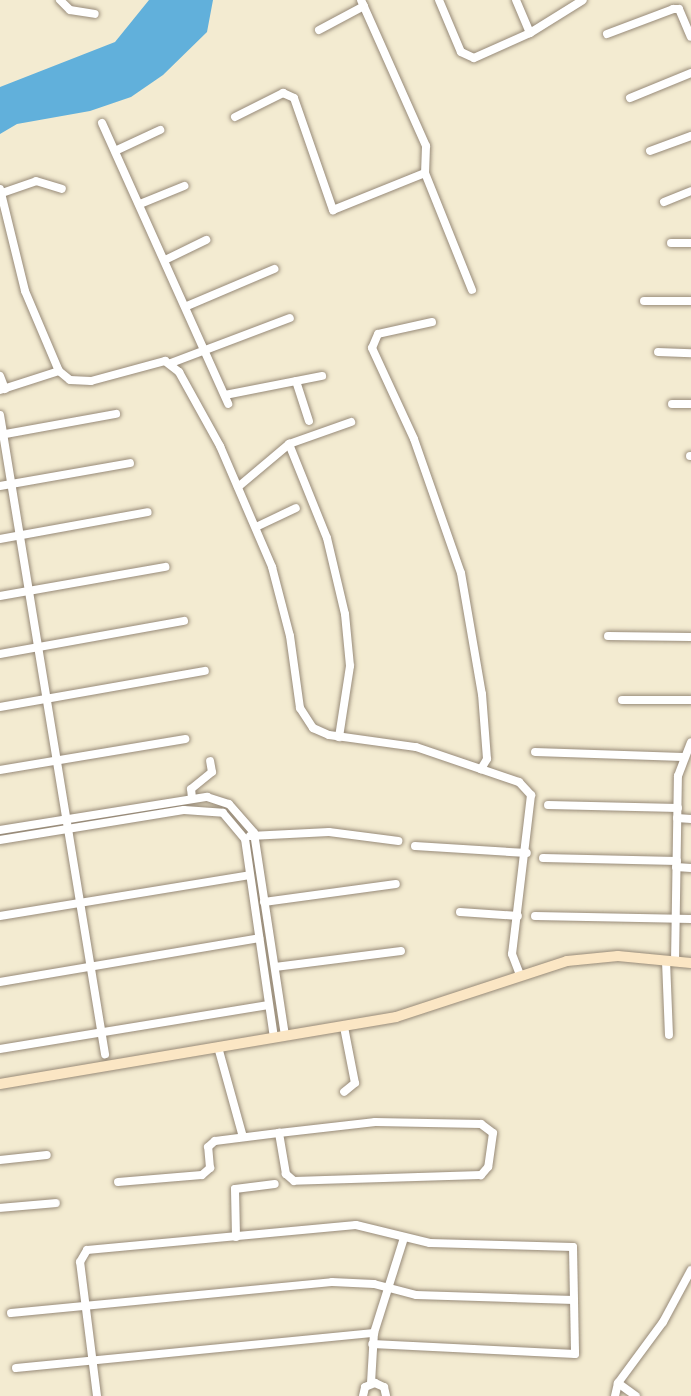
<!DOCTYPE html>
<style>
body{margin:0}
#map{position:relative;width:691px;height:1396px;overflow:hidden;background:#f3ebd1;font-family:Dekko,sans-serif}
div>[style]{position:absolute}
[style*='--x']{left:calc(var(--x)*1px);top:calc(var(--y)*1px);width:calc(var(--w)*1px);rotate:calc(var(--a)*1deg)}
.water>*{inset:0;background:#61b0db}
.roads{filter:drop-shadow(0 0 2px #978a78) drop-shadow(0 0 2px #978a78)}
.street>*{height:8px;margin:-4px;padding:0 4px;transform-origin:4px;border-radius:4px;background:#fff}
.secondary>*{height:10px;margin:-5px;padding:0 5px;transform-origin:5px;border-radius:5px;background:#fbe6c4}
span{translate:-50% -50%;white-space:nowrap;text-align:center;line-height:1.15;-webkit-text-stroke:5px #fcf5e5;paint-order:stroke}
</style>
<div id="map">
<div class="water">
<div style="clip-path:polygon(149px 0,213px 0,207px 32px,163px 75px,131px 97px,90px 111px,17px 124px,0 134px,0 87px,115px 42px)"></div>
</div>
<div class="roads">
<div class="street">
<div style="--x:60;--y:0;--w:14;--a:45"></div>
<div style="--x:70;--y:10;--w:25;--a:9"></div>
<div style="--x:361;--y:0;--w:160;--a:66"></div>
<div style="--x:426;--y:146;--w:27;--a:92"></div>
<div style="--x:425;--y:173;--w:126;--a:68.1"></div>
<div style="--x:439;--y:0;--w:56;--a:67.1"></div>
<div style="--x:461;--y:52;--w:14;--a:25"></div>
<div style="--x:474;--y:58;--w:61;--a:-24.1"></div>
<div style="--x:530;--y:33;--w:62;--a:-31.9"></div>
<div style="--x:516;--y:0;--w:36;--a:67"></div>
<div style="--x:319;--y:30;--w:51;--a:-28.1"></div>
<div style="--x:607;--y:34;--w:71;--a:-20.7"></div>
<div style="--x:673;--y:9;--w:6;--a:0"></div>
<div style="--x:679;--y:9;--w:30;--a:67"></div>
<div style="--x:630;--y:98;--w:66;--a:-22.3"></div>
<div style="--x:235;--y:117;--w:54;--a:-26.6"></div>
<div style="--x:283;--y:93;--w:12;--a:24"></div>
<div style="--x:294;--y:98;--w:119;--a:70.8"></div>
<div style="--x:333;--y:210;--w:99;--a:-21.9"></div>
<div style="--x:102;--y:123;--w:308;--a:65.8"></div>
<div style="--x:115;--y:151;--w:50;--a:-25"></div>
<div style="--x:650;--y:151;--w:44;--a:-20.1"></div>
<div style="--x:0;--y:189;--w:105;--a:76.2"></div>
<div style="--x:25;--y:291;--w:87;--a:67"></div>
<div style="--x:59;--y:371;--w:14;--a:39"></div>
<div style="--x:70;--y:380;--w:21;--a:3"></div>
<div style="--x:91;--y:381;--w:77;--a:-15.1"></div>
<div style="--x:165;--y:361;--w:18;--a:38"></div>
<div style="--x:179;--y:372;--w:85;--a:61"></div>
<div style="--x:220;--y:446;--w:132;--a:66.7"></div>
<div style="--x:272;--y:567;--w:71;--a:75.4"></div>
<div style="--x:290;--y:636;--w:73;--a:82.1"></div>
<div style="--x:300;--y:708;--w:24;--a:57"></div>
<div style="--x:313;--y:728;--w:17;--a:24"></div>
<div style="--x:329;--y:735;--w:88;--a:7.9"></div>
<div style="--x:416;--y:747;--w:109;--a:18.8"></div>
<div style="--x:519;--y:782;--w:18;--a:47"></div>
<div style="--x:531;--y:795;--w:160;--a:96.8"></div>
<div style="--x:512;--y:954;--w:22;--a:69"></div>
<div style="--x:2;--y:193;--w:36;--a:-19"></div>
<div style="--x:36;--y:181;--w:27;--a:17"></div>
<div style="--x:664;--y:202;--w:29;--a:-22"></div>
<div style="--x:140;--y:204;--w:48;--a:-22.2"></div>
<div style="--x:671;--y:243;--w:20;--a:0"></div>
<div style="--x:165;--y:260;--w:46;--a:-26"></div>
<div style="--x:644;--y:301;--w:47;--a:0"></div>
<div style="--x:187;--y:306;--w:95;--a:-23"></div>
<div style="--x:432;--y:322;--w:55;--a:167.5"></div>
<div style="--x:378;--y:334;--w:15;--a:113"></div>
<div style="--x:372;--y:348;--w:100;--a:65.2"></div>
<div style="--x:414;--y:439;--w:142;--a:70.7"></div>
<div style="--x:461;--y:573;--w:123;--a:80.2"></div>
<div style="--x:482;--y:694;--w:65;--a:85.6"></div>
<div style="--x:487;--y:759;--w:12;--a:121"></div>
<div style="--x:658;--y:352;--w:33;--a:2"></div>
<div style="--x:171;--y:363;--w:127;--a:-20.7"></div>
<div style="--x:0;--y:376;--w:14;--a:69"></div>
<div style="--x:296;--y:381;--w:42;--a:72"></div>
<div style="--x:0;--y:390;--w:62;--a:-17.9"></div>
<div style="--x:225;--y:395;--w:99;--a:-11.1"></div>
<div style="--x:672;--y:404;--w:19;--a:0"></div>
<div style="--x:0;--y:415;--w:648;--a:80.67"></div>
<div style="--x:0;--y:435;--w:118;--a:-10.3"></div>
<div style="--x:289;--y:444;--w:101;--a:68"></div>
<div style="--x:327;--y:538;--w:78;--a:76.7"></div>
<div style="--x:345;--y:614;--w:52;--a:84.5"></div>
<div style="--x:350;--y:666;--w:72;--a:98.8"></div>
<div style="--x:690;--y:456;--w:1;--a:0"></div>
<div style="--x:0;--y:486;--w:132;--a:-10"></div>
<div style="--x:238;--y:487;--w:67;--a:-40.1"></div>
<div style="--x:289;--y:444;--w:66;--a:-19.5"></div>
<div style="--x:256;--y:527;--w:44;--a:-25.4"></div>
<div style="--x:0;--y:539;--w:150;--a:-10.3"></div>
<div style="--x:0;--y:596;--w:168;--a:-10"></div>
<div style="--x:608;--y:636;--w:83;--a:0.7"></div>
<div style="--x:0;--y:654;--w:187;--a:-10.2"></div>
<div style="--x:622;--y:700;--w:69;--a:0"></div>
<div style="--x:0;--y:707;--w:208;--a:-10"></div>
<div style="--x:535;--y:752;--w:148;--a:1.9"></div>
<div style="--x:0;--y:770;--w:188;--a:-9.5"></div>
<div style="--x:192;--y:798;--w:9;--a:-96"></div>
<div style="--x:191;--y:789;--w:27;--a:-39"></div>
<div style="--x:212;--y:772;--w:11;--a:-100"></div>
<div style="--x:548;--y:805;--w:130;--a:1.3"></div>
<div style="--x:677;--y:818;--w:14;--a:4"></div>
<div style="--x:0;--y:830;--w:210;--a:-9.1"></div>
<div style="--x:207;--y:797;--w:23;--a:18"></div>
<div style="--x:229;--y:804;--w:38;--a:49"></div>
<div style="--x:254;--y:833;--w:205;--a:81.3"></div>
<div style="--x:250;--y:836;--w:79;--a:-2.9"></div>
<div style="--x:329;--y:832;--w:70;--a:7.4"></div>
<div style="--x:0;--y:840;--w:186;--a:-9.3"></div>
<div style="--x:184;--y:810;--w:39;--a:4"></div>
<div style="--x:223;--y:813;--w:34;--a:50"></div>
<div style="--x:245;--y:839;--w:200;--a:81.7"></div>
<div style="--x:415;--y:846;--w:112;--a:3.6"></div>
<div style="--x:543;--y:858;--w:134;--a:1.3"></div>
<div style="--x:676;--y:867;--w:15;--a:4"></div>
<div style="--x:264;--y:902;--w:133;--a:-7.8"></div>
<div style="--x:460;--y:912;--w:58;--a:3.9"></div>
<div style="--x:0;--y:916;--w:253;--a:-9.3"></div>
<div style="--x:535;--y:916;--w:156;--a:1.1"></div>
<div style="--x:666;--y:961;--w:74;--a:87.7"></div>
<div style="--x:675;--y:962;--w:186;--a:-89.1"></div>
<div style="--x:678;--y:776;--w:36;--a:-69"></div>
<div style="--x:275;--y:967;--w:127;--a:-7.2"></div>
<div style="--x:0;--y:982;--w:263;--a:-9.6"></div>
<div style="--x:344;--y:1027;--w:57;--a:78.9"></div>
<div style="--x:355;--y:1083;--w:14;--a:141"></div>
<div style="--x:218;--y:1047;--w:93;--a:74.5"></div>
<div style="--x:0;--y:1049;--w:272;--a:-9.3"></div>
<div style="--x:0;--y:1160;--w:47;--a:-6.1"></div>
<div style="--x:118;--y:1182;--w:84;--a:-4.8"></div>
<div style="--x:202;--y:1175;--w:11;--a:-41"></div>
<div style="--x:210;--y:1168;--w:21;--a:-95"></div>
<div style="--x:208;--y:1147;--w:9;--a:-41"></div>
<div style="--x:215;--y:1141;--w:64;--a:-7.1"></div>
<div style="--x:279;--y:1133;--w:97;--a:-6.5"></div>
<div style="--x:375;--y:1122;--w:106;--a:1.1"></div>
<div style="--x:481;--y:1124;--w:15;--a:37"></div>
<div style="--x:493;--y:1133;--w:34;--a:98"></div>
<div style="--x:488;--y:1167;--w:11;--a:131"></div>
<div style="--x:481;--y:1175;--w:187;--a:178.2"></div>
<div style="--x:294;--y:1181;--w:11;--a:-139"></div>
<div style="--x:286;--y:1174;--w:42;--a:-99.7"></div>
<div style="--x:0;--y:1208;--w:56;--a:-5.1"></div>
<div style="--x:236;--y:1237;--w:48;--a:-91.2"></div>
<div style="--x:235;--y:1189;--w:40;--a:-7.1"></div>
<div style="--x:11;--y:1313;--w:322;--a:-5.5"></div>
<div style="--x:332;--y:1282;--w:42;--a:2.7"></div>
<div style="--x:374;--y:1284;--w:43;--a:14.7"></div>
<div style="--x:416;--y:1295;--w:158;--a:1.8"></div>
<div style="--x:16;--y:1368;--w:360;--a:-5.6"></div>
<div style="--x:371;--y:1383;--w:50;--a:-86.6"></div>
<div style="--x:374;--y:1333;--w:100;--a:-72.5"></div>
<div style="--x:618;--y:1383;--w:22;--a:36"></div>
<div style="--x:97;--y:1396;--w:135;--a:-97.2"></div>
<div style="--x:80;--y:1262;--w:14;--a:-60"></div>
<div style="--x:87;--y:1250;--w:270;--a:-5.3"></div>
<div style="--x:356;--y:1225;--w:76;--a:13.7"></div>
<div style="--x:430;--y:1243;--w:143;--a:1.6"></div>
<div style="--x:573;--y:1247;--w:107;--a:88.9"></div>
<div style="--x:575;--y:1354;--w:203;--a:-177.2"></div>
<div style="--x:363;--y:1396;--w:9;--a:-77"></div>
<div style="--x:365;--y:1387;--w:11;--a:-22"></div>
<div style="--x:375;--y:1383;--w:10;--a:24"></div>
<div style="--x:384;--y:1387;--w:9;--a:77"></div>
<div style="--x:615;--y:1396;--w:13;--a:-77"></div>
<div style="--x:618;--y:1383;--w:76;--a:-53.6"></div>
<div style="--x:663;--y:1322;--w:59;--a:-61.7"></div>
</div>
<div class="secondary">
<div style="--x:0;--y:1084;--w:402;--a:-9.6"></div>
<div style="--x:396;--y:1017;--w:180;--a:-18.1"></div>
<div style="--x:567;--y:961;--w:51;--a:-5.6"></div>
<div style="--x:618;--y:956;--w:73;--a:5.5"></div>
</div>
</div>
</div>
